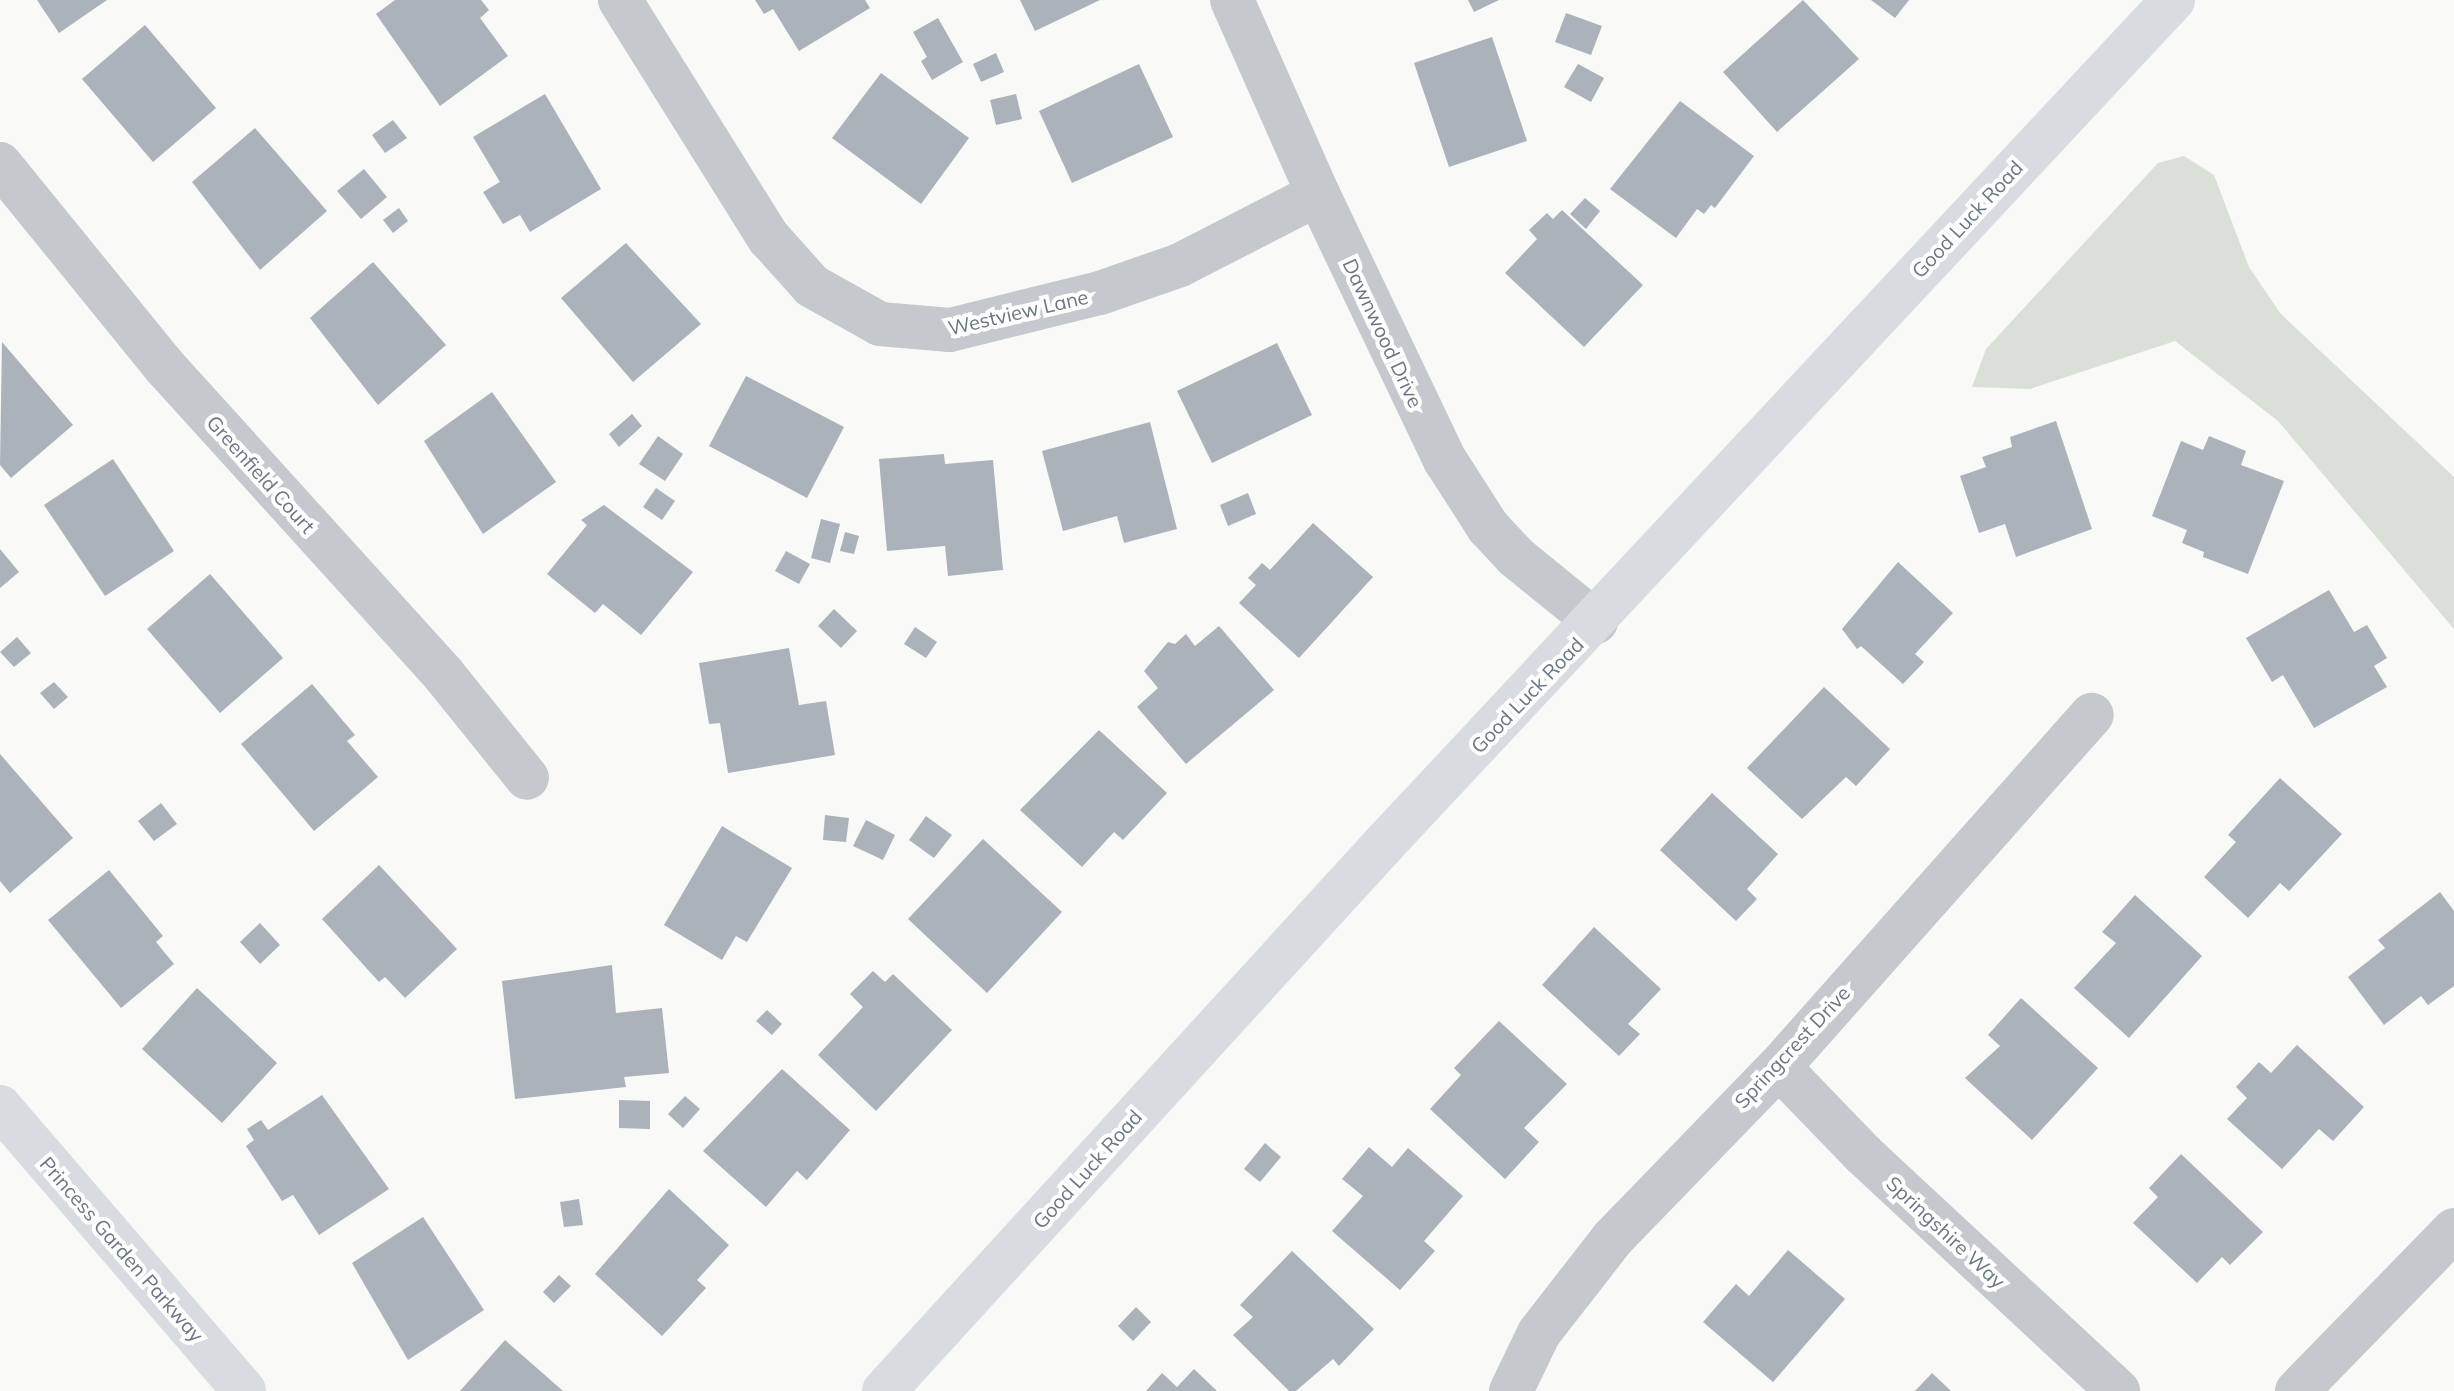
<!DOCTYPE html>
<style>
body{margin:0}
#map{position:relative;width:2454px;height:1391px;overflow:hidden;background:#f9f9f7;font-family:Mulish,sans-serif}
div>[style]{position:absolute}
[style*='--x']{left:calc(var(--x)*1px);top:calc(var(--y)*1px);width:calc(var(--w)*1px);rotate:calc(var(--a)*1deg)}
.green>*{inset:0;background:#dae0d8}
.building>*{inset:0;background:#acb2b9}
.street>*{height:44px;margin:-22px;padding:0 22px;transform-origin:22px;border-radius:22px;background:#c5c8cc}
.secondary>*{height:44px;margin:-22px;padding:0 22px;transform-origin:22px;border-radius:22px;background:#d8dbdf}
span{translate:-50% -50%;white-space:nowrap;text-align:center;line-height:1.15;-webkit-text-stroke:8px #fff;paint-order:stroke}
.street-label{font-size:20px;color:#697687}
</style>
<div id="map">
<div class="green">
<div style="clip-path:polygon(2184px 156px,2214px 175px,2249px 267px,2280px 313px,2454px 477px,2454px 629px,2278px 421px,2175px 341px,2030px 389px,1972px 387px,1986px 349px,2158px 163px)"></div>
</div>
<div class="building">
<div style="clip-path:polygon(37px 0,107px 0,59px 33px)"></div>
<div style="clip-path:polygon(395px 0,481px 0,489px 10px,480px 18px,508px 56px,440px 106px,376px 14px)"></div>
<div style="clip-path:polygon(755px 0,865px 0,870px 8px,799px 51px,773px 9px,764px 14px)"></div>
<div style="clip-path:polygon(1020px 0,1100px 0,1035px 31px)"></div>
<div style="clip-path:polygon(1468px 0,1499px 0,1474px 12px)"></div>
<div style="clip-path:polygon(1803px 0,1859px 59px,1777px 132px,1723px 72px)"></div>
<div style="clip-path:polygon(1871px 0,1909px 0,1895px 18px)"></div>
<div style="clip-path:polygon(1566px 13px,1602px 26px,1591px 55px,1555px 42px)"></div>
<div style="clip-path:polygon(938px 18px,963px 62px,932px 80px,921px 61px,927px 57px,913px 32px)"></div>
<div style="clip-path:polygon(145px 25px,216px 108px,153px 162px,82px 79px)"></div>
<div style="clip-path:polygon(1492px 37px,1527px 141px,1449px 167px,1414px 63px)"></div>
<div style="clip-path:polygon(996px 53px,1004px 72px,981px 82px,973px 64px)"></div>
<div style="clip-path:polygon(1139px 64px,1173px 137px,1072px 183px,1039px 111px)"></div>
<div style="clip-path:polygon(1578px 64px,1604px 78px,1591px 102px,1564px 87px)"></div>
<div style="clip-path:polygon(881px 73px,969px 138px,921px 204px,832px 138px)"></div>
<div style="clip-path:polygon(545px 94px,601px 189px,530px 232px,520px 215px,503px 224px,483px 192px,500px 182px,473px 137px)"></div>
<div style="clip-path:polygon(1016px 94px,1022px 119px,996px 125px,990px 100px)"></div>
<div style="clip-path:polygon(1680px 101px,1754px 156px,1715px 208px,1711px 205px,1704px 214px,1697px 209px,1676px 238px,1610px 189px)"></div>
<div style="clip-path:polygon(393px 120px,407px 138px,385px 153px,372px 135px)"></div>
<div style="clip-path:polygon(255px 128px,327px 211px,260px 270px,192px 182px)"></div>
<div style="clip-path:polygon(364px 169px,387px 197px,361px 219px,337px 191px)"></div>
<div style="clip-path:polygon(1585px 198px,1600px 211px,1586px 229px,1570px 214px)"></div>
<div style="clip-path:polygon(399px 208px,408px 221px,393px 233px,383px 220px)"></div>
<div style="clip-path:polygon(1562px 210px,1643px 285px,1584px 347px,1505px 273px,1537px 239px,1529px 230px,1547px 213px,1553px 219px)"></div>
<div style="clip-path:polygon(626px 243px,701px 324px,633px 382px,561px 298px)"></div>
<div style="clip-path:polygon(373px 262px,446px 345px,378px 405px,310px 318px)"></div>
<div style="clip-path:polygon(2px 342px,73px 425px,11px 478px,0 465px)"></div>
<div style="clip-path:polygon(1277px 343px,1312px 415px,1212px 463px,1177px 391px)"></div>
<div style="clip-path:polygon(746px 376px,844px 427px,807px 498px,709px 446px)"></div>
<div style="clip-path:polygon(492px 392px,556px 482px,483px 534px,424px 441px)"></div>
<div style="clip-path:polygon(632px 414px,642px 426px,619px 447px,609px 434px)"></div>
<div style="clip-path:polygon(2056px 421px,2092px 529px,2016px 557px,2005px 524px,1979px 533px,1960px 476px,1986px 467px,1982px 457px,2012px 447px,2010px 437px)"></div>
<div style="clip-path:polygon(1150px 422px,1177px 529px,1124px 543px,1117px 516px,1063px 531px,1042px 451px)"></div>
<div style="clip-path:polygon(658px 436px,683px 454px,665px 481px,639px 464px)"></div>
<div style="clip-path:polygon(2209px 436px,2246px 451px,2241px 465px,2284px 481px,2248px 574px,2203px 557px,2204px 552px,2182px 543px,2187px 530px,2152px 516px,2181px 441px,2203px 450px)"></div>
<div style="clip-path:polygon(944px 454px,945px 464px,993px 460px,1003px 570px,948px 576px,945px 546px,887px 551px,879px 459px)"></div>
<div style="clip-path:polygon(113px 459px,174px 551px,105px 596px,44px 505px)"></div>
<div style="clip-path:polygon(656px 488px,675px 501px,662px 520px,643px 507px)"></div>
<div style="clip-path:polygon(1248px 493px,1256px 514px,1228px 526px,1220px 505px)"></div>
<div style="clip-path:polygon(604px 505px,693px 572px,641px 635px,603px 604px,595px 613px,547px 574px,587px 525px,581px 520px)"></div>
<div style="clip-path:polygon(821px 519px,840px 524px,830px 563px,811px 558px)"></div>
<div style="clip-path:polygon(1313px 523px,1373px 577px,1299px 658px,1239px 603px,1256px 585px,1248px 578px,1262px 563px,1270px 570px)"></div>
<div style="clip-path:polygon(845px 532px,859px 536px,854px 554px,840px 551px)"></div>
<div style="clip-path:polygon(0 549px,19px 572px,0 588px)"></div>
<div style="clip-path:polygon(786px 551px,810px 564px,799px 584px,775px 571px)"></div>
<div style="clip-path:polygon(1898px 562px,1953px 613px,1915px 654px,1924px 662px,1903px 684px,1861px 646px,1857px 649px,1842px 629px)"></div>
<div style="clip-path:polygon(210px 574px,283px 658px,220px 713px,147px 629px)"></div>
<div style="clip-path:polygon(2329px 590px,2354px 632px,2367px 625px,2387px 658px,2374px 666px,2387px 687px,2314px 728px,2283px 675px,2272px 682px,2246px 638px)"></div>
<div style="clip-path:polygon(834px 609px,857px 631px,841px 648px,818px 626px)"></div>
<div style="clip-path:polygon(1219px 626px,1274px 690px,1186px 764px,1137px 707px,1158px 688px,1144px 671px,1168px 642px,1175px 644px,1186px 634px,1195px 646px)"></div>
<div style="clip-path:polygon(915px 627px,937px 642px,926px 658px,904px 644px)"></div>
<div style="clip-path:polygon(17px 637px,31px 653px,14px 667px,0 652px)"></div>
<div style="clip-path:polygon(789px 648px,799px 705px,826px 701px,835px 755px,728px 773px,720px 723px,709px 724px,699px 663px)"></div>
<div style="clip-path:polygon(54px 682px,68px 697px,54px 709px,40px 693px)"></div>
<div style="clip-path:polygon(312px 684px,355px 735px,347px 741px,378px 777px,314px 831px,241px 744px)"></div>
<div style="clip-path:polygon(1824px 687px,1890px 749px,1856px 786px,1846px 777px,1802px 819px,1747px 768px)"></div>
<div style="clip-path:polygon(1099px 730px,1167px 793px,1123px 840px,1114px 832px,1082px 867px,1020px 810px)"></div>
<div style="clip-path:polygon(0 754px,73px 838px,10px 893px,0 881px)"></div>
<div style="clip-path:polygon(2280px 778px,2342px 834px,2289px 891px,2280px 883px,2248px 918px,2204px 877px,2236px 842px,2228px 835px)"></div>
<div style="clip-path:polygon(1712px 793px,1778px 854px,1747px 889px,1757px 899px,1736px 921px,1660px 850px)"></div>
<div style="clip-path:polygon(161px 803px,177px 824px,154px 841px,138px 821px)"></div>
<div style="clip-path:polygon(825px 815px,849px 818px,846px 842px,823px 840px)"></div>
<div style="clip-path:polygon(926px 816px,952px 835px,934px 858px,909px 840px)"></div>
<div style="clip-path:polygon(866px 820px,895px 835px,883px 860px,853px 846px)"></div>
<div style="clip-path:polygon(722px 826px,792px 868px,747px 942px,736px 936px,722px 960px,664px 925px)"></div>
<div style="clip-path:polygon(983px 839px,1062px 912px,987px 993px,908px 919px)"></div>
<div style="clip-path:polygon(379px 865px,457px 949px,405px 998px,385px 977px,379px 982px,322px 919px)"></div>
<div style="clip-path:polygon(109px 870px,163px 936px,156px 942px,174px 964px,121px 1008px,48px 920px)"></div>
<div style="clip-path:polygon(2440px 892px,2454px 911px,2454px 986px,2428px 1005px,2421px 996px,2384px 1025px,2348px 977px,2385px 948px,2378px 940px)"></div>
<div style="clip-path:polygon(2135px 895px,2202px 956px,2129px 1038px,2074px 988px,2116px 943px,2102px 932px)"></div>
<div style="clip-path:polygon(260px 923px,280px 945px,260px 964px,240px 942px)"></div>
<div style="clip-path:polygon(1594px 927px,1661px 989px,1628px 1024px,1640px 1034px,1619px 1056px,1542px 985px)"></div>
<div style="clip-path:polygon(612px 965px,616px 1013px,662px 1008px,669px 1073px,624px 1077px,626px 1087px,515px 1099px,502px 981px)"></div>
<div style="clip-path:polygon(873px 971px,885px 982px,893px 974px,952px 1030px,876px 1111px,818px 1055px,863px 1007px,850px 994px)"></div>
<div style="clip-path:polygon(197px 988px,277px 1063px,222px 1123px,142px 1049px)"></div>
<div style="clip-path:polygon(2021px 998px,2098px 1068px,2032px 1140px,1965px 1078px,2000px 1046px,1988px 1035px)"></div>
<div style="clip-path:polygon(767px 1010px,782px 1024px,772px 1035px,756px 1021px)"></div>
<div style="clip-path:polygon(1499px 1021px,1567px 1084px,1524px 1128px,1539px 1142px,1505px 1179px,1430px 1109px,1461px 1075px,1454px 1068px)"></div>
<div style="clip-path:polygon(2297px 1045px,2364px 1107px,2333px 1141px,2319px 1129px,2282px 1169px,2227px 1119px,2247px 1098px,2236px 1087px,2259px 1062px,2271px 1073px)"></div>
<div style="clip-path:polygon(782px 1069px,850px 1130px,807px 1180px,797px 1171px,766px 1207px,703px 1151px)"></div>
<div style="clip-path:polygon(322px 1095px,389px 1189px,319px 1235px,293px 1195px,282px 1201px,246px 1146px,254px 1140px,247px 1129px,261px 1120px,268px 1130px)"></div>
<div style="clip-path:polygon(685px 1096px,700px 1109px,683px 1128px,668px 1114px)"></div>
<div style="clip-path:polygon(619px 1100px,650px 1101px,650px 1129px,619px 1128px)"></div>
<div style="clip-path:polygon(1265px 1143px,1281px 1157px,1260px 1182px,1244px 1169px)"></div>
<div style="clip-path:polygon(1369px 1147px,1392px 1167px,1408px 1148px,1463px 1196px,1424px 1241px,1435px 1251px,1400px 1290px,1332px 1231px,1363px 1196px,1342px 1179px)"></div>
<div style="clip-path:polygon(2181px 1154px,2263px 1232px,2230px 1265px,2222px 1257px,2197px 1283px,2133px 1223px,2158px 1197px,2149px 1188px)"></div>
<div style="clip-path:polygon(669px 1189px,729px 1245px,697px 1280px,706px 1288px,662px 1336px,595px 1274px)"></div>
<div style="clip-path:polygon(579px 1199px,583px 1225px,564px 1227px,560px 1202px)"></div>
<div style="clip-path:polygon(423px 1217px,484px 1310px,408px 1360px,352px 1263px)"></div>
<div style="clip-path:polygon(1788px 1250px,1845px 1299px,1773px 1382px,1703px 1322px,1736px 1284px,1749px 1296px)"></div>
<div style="clip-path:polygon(1292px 1251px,1374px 1329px,1339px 1366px,1333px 1359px,1296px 1391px,1289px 1391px,1233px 1335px,1253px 1317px,1240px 1305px)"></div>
<div style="clip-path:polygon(559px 1275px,571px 1286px,554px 1303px,543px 1292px)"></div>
<div style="clip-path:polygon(1136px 1307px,1151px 1322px,1133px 1341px,1118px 1326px)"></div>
<div style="clip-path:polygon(505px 1340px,563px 1391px,460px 1391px)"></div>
<div style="clip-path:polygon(1194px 1369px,1217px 1391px,1146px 1391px,1162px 1373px,1177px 1387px)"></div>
<div style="clip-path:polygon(1932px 1373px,1951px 1391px,1915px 1391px)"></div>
</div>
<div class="street">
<div style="--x:620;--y:0;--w:281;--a:58"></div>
<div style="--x:769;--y:238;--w:64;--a:48.1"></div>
<div style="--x:812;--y:286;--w:78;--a:29.2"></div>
<div style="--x:880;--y:324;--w:70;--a:4.9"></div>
<div style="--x:950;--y:330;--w:154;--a:-13.9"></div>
<div style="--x:1100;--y:293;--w:85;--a:-19.3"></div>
<div style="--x:1180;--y:265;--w:155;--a:-27.2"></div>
<div style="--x:1232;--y:0;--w:212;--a:66.1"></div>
<div style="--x:1318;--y:194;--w:295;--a:64.5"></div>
<div style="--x:1445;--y:460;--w:80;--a:57.3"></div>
<div style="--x:1488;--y:527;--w:41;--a:47"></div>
<div style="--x:1516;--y:557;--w:103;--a:39.1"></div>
<div style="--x:0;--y:164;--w:262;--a:50.9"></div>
<div style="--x:165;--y:367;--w:416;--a:47.8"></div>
<div style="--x:444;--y:675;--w:132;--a:51.1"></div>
<div style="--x:1779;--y:1067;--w:122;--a:46"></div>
<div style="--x:1864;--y:1155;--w:347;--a:42.9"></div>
<div style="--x:1511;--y:1391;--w:64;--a:-64.2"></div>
<div style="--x:1539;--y:1333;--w:120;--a:-52.1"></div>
<div style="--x:1613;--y:1238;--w:238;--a:-45.9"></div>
<div style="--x:1779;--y:1067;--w:471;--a:-48.4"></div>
<div style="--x:2297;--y:1391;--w:225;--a:-45.7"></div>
</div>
<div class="secondary">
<div style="--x:0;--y:1107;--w:374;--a:49.3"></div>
<div style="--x:884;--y:1391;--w:742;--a:-47.57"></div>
<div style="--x:1385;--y:843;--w:1154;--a:-46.93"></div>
</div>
<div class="street-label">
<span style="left:1967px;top:219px;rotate:-47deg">Good Luck Road</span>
<span style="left:1018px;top:312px;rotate:-13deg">Westview Lane</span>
<span style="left:1383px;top:333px;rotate:65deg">Dawnwood Drive</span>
<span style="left:261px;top:474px;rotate:48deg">Greenfield Court</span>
<span style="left:1527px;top:695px;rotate:-46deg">Good Luck Road</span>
<span style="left:1792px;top:1047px;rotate:-47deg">Springcrest Drive</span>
<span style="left:1087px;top:1169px;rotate:-48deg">Good Luck Road</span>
<span style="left:1946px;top:1232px;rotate:43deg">Springshire Way</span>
<span style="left:122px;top:1249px;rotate:49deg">Princess Garden Parkway</span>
</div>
</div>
